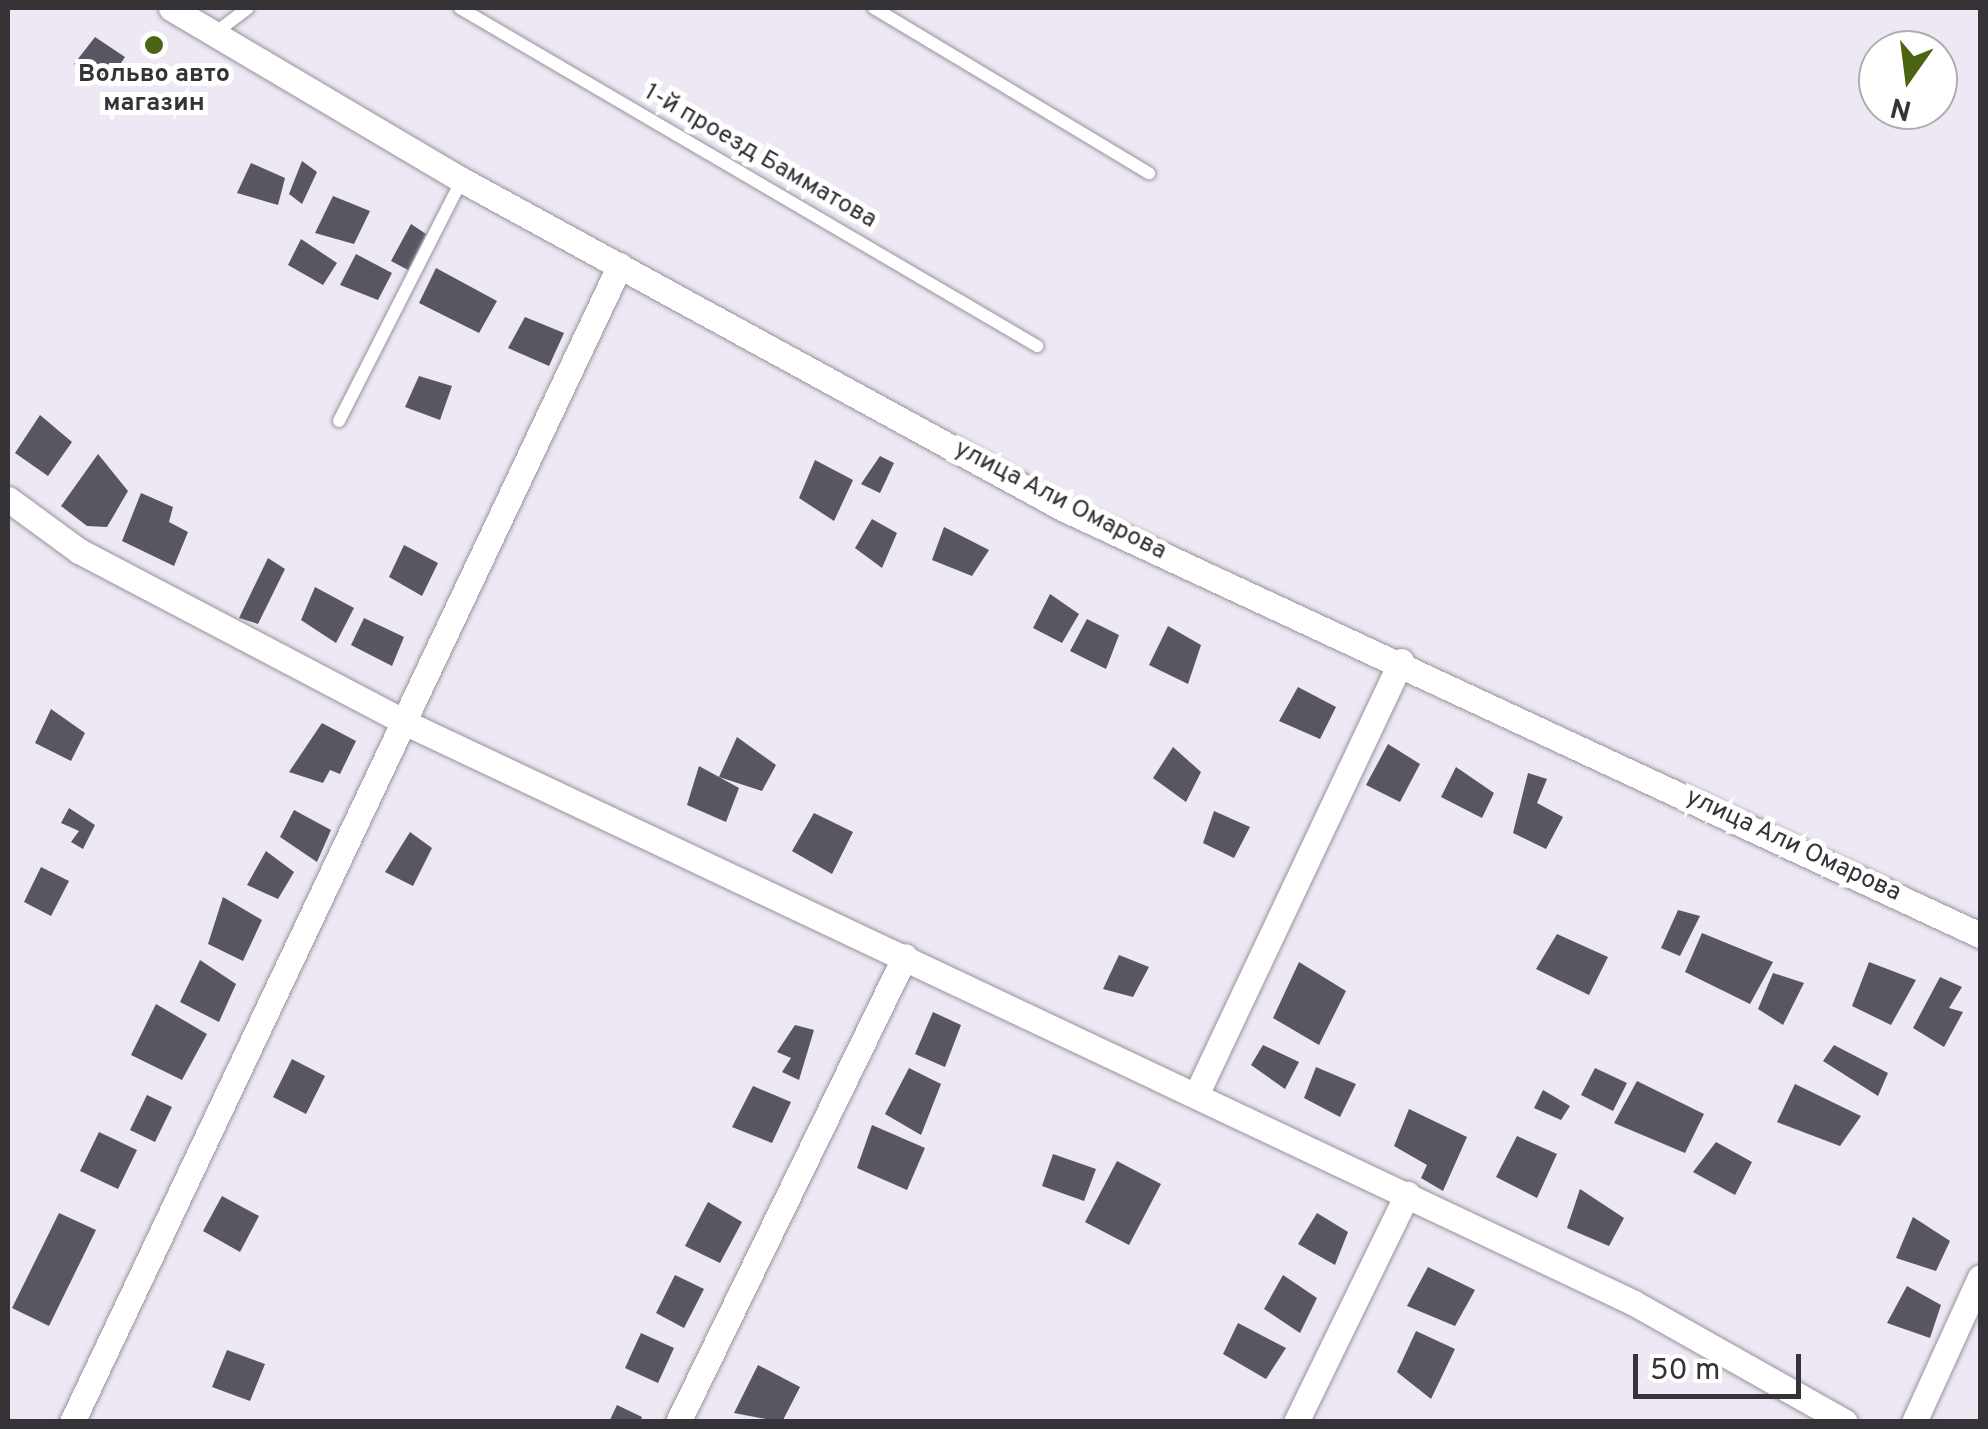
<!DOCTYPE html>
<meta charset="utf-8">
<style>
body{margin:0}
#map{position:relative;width:1988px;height:1429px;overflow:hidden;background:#eee8f4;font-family:Overpass,sans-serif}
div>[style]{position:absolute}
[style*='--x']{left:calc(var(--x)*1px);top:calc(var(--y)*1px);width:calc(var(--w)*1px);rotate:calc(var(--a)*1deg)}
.building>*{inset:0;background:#575661}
.roads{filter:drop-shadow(0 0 2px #98929d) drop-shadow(0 0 2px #98929d)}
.lane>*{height:12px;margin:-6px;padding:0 6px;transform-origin:6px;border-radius:6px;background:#fff}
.street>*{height:25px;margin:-12.5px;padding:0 12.5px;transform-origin:12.5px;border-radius:12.5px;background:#fff}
.dots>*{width:28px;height:28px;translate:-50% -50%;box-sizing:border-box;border:5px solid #fff;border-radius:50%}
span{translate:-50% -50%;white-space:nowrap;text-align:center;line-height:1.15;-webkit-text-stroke:10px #fff;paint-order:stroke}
.poi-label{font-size:25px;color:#353337;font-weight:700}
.street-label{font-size:25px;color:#353337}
.frame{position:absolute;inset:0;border:10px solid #353337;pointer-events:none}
.north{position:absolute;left:1858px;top:30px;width:100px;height:100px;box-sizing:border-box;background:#fff;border:2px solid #aeadaf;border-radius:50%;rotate:194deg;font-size:28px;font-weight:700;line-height:40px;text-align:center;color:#353337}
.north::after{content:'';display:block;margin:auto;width:35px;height:45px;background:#4c6515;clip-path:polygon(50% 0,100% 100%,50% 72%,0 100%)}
.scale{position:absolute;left:1633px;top:1354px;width:168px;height:45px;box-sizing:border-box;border:5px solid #353337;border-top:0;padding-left:12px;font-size:30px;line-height:35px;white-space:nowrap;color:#353337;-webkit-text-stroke:8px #fff;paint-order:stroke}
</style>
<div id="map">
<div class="building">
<div style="clip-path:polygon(95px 37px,125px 57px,107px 84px,74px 64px)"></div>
<div style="clip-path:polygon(302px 161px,317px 172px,302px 204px,289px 194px)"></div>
<div style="clip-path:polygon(251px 163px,285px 178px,278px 205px,237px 193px)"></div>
<div style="clip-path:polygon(333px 196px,370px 211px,354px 244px,315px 233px)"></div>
<div style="clip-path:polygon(411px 224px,426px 234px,408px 270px,391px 261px)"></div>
<div style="clip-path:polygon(301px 239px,337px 263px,323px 285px,288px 265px)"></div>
<div style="clip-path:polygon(356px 254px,392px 273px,378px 300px,340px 285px)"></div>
<div style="clip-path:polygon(436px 268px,497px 301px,479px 333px,419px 303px)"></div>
<div style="clip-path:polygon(525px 317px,564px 333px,549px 366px,508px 348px)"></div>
<div style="clip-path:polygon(419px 376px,452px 386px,440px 420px,405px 407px)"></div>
<div style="clip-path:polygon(40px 415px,72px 442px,48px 476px,15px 453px)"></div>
<div style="clip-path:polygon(98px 454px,128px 491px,107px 527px,87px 526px,61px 506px)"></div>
<div style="clip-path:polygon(880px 456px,894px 463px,880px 493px,861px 484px)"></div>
<div style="clip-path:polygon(815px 460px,853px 480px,834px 521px,799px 498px)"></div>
<div style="clip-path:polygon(141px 493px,173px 507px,169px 522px,188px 532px,174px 566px,122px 541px)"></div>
<div style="clip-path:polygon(872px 519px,897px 533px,882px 568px,855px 548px)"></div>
<div style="clip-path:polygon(944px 527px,989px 550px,972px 576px,932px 560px)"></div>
<div style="clip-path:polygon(404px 545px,438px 563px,422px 596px,389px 577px)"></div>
<div style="clip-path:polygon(268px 558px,285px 569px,258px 624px,239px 618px)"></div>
<div style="clip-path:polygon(315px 587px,354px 608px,336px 643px,301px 620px)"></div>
<div style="clip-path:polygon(1050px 594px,1079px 614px,1062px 643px,1033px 628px)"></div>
<div style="clip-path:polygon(364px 618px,404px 637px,392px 666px,351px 645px)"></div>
<div style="clip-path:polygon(1087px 619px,1119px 635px,1106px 669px,1070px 651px)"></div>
<div style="clip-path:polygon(1168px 626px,1201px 645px,1188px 684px,1149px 665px)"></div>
<div style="clip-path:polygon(1298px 687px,1336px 707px,1320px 739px,1279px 721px)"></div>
<div style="clip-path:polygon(51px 709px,85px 733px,71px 761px,35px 743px)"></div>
<div style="clip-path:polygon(322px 723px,356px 741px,340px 774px,330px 770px,323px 783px,289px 772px)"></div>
<div style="clip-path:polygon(737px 737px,776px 765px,762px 791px,719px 777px)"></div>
<div style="clip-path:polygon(1388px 744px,1420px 764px,1400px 802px,1366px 785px)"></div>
<div style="clip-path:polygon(1173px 747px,1201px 772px,1186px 802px,1153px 778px)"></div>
<div style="clip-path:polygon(699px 766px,739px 788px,726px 822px,687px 805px)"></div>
<div style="clip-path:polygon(1456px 767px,1494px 793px,1482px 818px,1441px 797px)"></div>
<div style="clip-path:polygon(1528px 773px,1547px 779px,1537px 803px,1563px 817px,1546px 849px,1513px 833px)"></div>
<div style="clip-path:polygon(69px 808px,95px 825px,83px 849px,71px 842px,79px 831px,61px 823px)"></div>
<div style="clip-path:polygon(294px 810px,331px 830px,317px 862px,280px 837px)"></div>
<div style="clip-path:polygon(1214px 811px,1250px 827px,1234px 858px,1203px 843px)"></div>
<div style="clip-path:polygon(814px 813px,853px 832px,832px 874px,792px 851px)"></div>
<div style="clip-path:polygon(410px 832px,432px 848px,413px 886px,385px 872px)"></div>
<div style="clip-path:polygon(266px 851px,294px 872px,278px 899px,247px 885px)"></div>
<div style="clip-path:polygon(41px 867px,69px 881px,51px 916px,24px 902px)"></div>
<div style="clip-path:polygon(223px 897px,262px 920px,243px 961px,208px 944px)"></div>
<div style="clip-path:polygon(1678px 910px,1700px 916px,1680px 956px,1661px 948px)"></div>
<div style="clip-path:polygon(1702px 933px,1773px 962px,1750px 1004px,1685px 972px)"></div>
<div style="clip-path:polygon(1557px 934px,1608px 957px,1589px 995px,1536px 969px)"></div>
<div style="clip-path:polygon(1119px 955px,1149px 967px,1133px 997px,1103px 989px)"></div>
<div style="clip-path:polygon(200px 960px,236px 984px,219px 1022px,180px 1002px)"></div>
<div style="clip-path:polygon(1299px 962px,1346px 991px,1319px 1045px,1273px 1018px)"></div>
<div style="clip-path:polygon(1869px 962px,1916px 980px,1891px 1025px,1852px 1006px)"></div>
<div style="clip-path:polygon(1773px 973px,1804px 983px,1783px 1025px,1758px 1009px)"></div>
<div style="clip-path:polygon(1940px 977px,1962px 987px,1949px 1008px,1963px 1012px,1944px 1047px,1913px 1028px)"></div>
<div style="clip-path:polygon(156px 1004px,207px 1034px,182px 1080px,131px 1055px)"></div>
<div style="clip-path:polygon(933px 1012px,961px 1025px,945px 1067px,915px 1054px)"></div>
<div style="clip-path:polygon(795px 1025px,814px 1030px,799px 1080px,782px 1072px,791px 1058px,777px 1052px)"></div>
<div style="clip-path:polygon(1263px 1045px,1299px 1062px,1285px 1089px,1251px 1065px)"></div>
<div style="clip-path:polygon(1834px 1045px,1888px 1073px,1878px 1096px,1823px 1061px)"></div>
<div style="clip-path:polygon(292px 1059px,325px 1076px,306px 1114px,273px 1097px)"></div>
<div style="clip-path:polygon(1316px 1067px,1356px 1084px,1340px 1117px,1304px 1098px)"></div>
<div style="clip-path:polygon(909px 1068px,941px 1084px,921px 1135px,885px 1114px)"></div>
<div style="clip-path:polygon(1595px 1068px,1627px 1083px,1613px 1111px,1581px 1095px)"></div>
<div style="clip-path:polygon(1637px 1081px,1704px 1114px,1685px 1153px,1614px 1123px)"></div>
<div style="clip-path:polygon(1795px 1084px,1861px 1116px,1840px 1146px,1777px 1122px)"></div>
<div style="clip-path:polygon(753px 1086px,791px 1102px,772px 1143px,732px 1127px)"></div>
<div style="clip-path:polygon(1543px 1090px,1570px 1106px,1561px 1120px,1534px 1108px)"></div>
<div style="clip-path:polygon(147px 1095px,172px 1107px,155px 1142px,130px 1130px)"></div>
<div style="clip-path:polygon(1409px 1109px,1467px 1137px,1443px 1191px,1421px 1178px,1427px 1165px,1394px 1146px)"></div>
<div style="clip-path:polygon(872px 1125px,925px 1148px,907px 1190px,857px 1168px)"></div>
<div style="clip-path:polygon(99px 1132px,137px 1150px,118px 1189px,80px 1171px)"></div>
<div style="clip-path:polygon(1517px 1136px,1557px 1154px,1537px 1198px,1496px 1177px)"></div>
<div style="clip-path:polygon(1716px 1142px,1752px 1162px,1735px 1195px,1693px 1172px)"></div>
<div style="clip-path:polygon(1053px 1154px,1096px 1169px,1084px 1201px,1042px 1186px)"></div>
<div style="clip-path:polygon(1117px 1161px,1161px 1184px,1129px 1245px,1085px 1222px)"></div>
<div style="clip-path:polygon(1580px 1189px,1624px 1218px,1609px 1246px,1567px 1228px)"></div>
<div style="clip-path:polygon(222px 1196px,259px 1216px,240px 1252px,203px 1231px)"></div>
<div style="clip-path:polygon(708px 1202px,742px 1222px,720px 1263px,685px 1246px)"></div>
<div style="clip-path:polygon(59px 1213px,96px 1230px,49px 1326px,12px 1308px)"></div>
<div style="clip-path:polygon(1317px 1213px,1348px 1232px,1335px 1265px,1298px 1244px)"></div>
<div style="clip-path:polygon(1913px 1217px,1950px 1241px,1936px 1271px,1896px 1258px)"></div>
<div style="clip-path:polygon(1428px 1267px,1475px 1290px,1455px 1326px,1407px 1306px)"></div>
<div style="clip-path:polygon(675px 1275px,704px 1289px,684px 1328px,656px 1313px)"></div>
<div style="clip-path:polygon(1283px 1275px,1317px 1298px,1300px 1333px,1264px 1309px)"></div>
<div style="clip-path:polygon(1907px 1286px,1941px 1305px,1930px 1338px,1887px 1323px)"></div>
<div style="clip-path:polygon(1238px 1323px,1286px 1348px,1266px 1379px,1223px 1354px)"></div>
<div style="clip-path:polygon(1416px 1331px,1455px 1349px,1431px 1399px,1397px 1372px)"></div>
<div style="clip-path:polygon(641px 1333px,674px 1348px,658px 1383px,625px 1368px)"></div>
<div style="clip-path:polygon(227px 1350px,265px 1364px,250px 1401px,212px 1387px)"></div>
<div style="clip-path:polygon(758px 1365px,800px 1387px,782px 1422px,734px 1413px)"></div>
<div style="clip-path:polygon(617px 1405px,642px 1417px,640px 1422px,609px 1422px)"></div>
</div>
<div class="roads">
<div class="lane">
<div style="--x:460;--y:8;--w:669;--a:30.36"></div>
<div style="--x:874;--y:8;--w:321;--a:31"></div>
<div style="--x:215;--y:33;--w:41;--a:-37.1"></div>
<div style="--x:339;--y:421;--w:271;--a:-63"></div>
</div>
<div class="street">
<div style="--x:171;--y:8;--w:338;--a:30.6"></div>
<div style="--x:462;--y:180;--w:684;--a:28.66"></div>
<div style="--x:1062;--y:508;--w:1012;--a:24.95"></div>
<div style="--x:8;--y:499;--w:88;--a:36.2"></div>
<div style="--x:79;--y:551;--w:369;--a:27.7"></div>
<div style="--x:406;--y:723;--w:1358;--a:25.28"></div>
<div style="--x:1634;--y:1303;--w:242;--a:29.4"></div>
<div style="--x:1196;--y:1095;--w:480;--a:-64.7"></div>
<div style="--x:72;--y:1422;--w:1280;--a:-64.66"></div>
<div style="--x:678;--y:1422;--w:518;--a:-64.03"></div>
<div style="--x:1296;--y:1422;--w:254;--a:-64"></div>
<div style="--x:1914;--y:1422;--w:159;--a:-65.5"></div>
</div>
</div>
<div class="dots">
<div style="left:154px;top:45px;background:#4c6515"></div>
</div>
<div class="poi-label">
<span style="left:154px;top:90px">Вольво авто<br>магазин</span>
</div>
<div class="street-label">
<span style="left:760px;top:157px;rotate:30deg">1-й проезд Бамматова</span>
<span style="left:1060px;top:501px;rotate:27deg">улица Али Омарова</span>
<span style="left:1793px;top:846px;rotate:25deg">улица Али Омарова</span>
</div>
<div class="frame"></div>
<div class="north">N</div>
<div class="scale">50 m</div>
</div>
